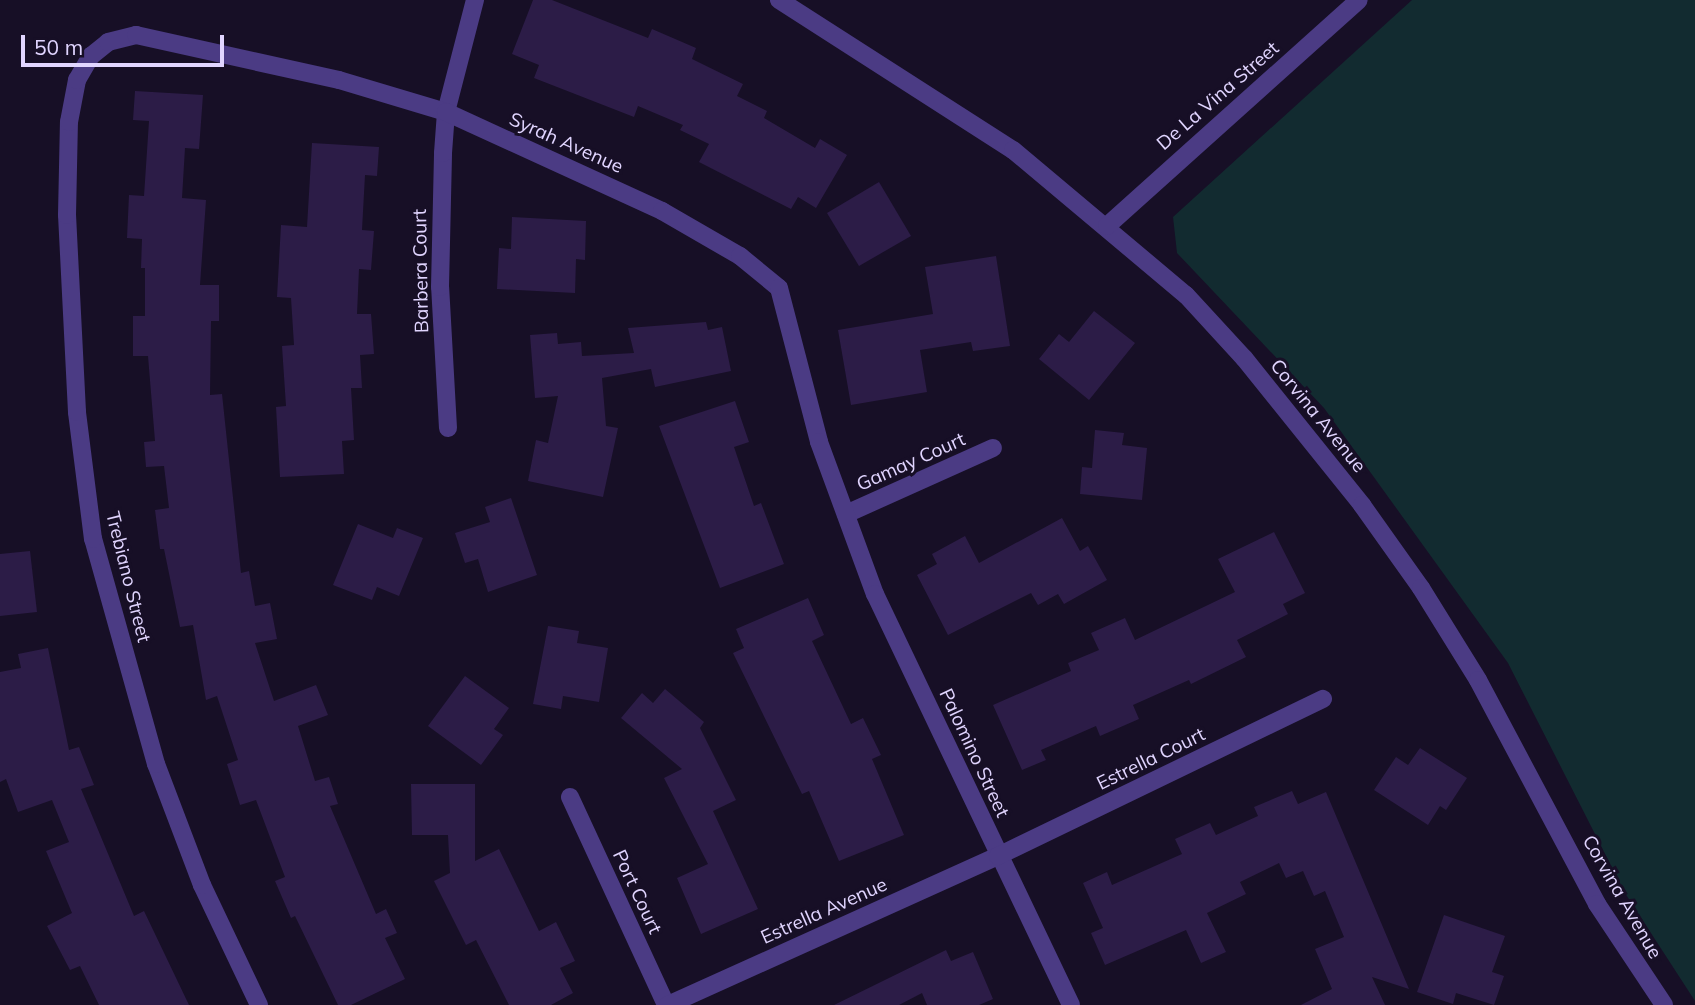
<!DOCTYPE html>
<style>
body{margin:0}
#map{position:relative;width:1695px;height:1005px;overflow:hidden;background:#170f26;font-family:Mulish,sans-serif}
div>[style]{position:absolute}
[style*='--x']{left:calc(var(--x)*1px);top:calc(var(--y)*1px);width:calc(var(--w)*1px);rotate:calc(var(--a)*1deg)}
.green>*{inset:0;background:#122b30}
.building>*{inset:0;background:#2c1c47}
.street>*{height:18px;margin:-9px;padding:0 9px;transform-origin:9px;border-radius:9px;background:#4b3b84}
span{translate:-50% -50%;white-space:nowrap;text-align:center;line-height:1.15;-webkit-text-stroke:6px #170f26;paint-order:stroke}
.street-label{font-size:19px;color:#e1d5ff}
.scale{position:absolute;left:21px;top:35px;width:203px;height:32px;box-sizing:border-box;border:4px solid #e1d5ff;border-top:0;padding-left:9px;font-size:21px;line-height:24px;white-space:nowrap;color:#e1d5ff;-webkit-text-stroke:5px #170f26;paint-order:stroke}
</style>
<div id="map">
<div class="green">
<div style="clip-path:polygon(1412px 0,1695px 0,1695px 1001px,1625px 893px,1508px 663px,1324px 408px,1177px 253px,1173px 217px)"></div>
</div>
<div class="building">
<div style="clip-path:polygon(533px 0,552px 0,648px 38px,652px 29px,696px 48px,692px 59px,743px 84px,737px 96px,767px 111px,764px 118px,815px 148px,820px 139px,847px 155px,816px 208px,798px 197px,791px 209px,699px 162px,709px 144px,680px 130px,683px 125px,638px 106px,634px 117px,534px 78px,539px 65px,512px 54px)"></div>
<div style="clip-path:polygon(135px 91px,203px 95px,199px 149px,185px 148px,182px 198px,206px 200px,200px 285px,219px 285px,219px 321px,211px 321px,210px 395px,222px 394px,241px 573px,249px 571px,255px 606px,270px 603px,277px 639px,255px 643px,274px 701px,316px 685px,328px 715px,298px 726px,315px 781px,329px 777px,338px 804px,330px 806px,376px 914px,386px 909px,397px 933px,385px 938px,405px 979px,351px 1005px,338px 1005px,295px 916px,291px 918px,275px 881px,285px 877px,256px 800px,240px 805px,227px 764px,238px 760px,217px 696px,206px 700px,193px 625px,180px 627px,164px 549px,160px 549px,155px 510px,169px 508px,164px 466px,146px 467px,144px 442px,155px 441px,148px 356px,133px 356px,133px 316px,145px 316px,145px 268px,141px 268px,142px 239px,127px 238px,129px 195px,144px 196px,149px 121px,133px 120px)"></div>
<div style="clip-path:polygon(312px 143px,379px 147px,377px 176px,365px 175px,362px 230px,374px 231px,371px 270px,359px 269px,357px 314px,371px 314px,374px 354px,360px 355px,362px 388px,351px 388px,354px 440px,342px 441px,344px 474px,280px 477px,276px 407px,286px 406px,282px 346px,294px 345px,291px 298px,277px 297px,281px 225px,307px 227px)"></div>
<div style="clip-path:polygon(879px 182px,911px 236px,859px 266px,827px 213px)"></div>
<div style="clip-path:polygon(512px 217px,586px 221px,585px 260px,576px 259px,575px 293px,497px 289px,499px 248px,511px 249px)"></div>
<div style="clip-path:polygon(996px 256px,1010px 346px,973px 351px,971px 342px,920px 350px,927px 392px,851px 405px,838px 330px,933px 314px,925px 267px)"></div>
<div style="clip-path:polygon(1094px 311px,1135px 343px,1089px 400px,1039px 359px,1059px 334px,1069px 342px)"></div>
<div style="clip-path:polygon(706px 322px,708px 330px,722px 327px,731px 371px,655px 387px,651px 369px,602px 378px,606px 426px,618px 428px,603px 497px,528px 481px,536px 440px,548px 443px,558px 396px,535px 398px,530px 335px,557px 333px,558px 344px,581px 342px,582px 356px,634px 353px,628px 328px)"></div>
<div style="clip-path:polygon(735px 401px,749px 442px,734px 447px,754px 506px,761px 503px,784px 564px,720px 588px,659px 426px)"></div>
<div style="clip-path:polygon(1095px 430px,1124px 433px,1122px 445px,1147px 448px,1142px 500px,1080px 494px,1082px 467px,1092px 468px)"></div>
<div style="clip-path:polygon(511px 498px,537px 575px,488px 592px,478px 559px,465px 563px,455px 533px,490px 522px,485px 507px)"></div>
<div style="clip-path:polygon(1062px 518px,1080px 551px,1088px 546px,1107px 580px,1064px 604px,1058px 594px,1038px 605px,1031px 593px,948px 635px,917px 575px,937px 564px,932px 554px,965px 536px,979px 563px)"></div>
<div style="clip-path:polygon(358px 524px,393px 538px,397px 528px,423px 538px,399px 596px,377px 587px,372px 600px,333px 585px)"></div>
<div style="clip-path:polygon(1274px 532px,1305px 593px,1283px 604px,1288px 614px,1237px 640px,1246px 657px,1191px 684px,1189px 680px,1133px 705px,1139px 719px,1100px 736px,1096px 726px,1041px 750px,1046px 760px,1022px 770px,993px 705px,1071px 671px,1068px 663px,1099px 650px,1091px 633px,1125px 618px,1135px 640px,1235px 592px,1218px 559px)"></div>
<div style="clip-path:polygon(30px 551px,37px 612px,0 616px,0 554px)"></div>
<div style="clip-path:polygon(808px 598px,824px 635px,812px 641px,851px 724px,863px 718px,881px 755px,872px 759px,904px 835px,839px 861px,809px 791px,802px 794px,733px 653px,744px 648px,736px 629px)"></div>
<div style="clip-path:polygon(548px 626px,579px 631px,577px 643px,608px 648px,599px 702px,563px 696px,561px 709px,533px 704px)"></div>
<div style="clip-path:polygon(48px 648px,69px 750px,79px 747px,94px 785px,81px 789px,134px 916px,144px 911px,189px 1005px,99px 1005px,80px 966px,70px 970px,47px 926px,72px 913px,46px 851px,69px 842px,52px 800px,18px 812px,6px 779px,0 782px,0 672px,21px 668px,18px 654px)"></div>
<div style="clip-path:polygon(465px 676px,509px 708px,494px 729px,503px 735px,481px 765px,428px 726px)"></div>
<div style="clip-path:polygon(665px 689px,704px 722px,700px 728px,736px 800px,713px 811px,758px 909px,701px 934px,677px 878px,708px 864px,664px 778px,682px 769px,621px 718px,642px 693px,653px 703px)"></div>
<div style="clip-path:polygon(1420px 748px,1467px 778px,1446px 810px,1440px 806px,1428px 825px,1374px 790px,1396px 757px,1408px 765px)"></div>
<div style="clip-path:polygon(411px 784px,475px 784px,475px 861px,499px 849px,539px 931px,556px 922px,575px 961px,560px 968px,573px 993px,551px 1005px,509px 1005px,476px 940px,466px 945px,434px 881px,450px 873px,448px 835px,412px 835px)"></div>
<div style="clip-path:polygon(1292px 791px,1298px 804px,1326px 792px,1409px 989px,1372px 977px,1385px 1005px,1301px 1005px,1332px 989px,1315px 949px,1344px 937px,1325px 891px,1314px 896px,1303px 871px,1286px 878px,1279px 863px,1240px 882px,1246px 894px,1207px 913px,1226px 952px,1201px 963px,1186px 930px,1105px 965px,1091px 933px,1103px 928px,1083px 883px,1107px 872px,1112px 885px,1182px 854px,1175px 839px,1210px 823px,1216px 835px,1258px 816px,1254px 807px)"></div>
<div style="clip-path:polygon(1444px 915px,1505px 936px,1492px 972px,1504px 976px,1494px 1005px,1456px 993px,1453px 1004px,1417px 992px)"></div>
<div style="clip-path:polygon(946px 950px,951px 961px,973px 952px,993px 999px,979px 1005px,927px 1005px,922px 993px,899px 1005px,834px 1005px)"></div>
</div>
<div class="street">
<div style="--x:779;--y:0;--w:278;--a:32.7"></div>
<div style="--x:1013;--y:150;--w:226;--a:40"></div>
<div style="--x:1186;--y:295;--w:86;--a:47.4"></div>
<div style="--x:1244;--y:358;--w:189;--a:51.2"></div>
<div style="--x:1362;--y:505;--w:102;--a:54.6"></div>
<div style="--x:1421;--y:588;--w:108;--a:58.2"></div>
<div style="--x:1478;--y:680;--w:254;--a:62"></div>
<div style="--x:1597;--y:904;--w:121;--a:56.4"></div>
<div style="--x:1107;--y:226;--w:338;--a:-41.9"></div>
<div style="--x:448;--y:428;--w:141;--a:-93.2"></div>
<div style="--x:440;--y:287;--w:134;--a:-88.7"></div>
<div style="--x:443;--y:153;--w:41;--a:-85.8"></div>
<div style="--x:446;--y:112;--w:116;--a:-75.5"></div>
<div style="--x:846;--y:514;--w:161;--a:-24.2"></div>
<div style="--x:570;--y:797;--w:229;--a:65.2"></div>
<div style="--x:259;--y:1005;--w:133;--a:-115.4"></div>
<div style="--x:202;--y:885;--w:129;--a:-110.8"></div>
<div style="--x:156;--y:764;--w:234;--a:-105.6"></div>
<div style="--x:93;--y:539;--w:128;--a:-97.2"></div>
<div style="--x:77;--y:412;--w:197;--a:-92.9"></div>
<div style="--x:67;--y:215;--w:93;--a:-88.8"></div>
<div style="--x:69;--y:122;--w:43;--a:-79.2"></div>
<div style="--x:77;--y:80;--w:28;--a:-60"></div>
<div style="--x:91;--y:56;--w:22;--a:-39"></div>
<div style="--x:108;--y:42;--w:29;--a:-14"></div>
<div style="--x:136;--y:35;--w:208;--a:12.5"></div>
<div style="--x:339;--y:80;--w:112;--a:16.7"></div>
<div style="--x:446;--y:112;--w:238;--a:24.6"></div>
<div style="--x:662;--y:211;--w:90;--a:30"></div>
<div style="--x:740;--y:256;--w:50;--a:39.4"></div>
<div style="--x:779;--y:288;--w:159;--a:75.4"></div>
<div style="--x:819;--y:442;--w:162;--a:69.8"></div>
<div style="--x:875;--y:594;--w:455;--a:64.5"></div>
<div style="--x:668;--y:1005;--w:362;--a:-24.3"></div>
<div style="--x:998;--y:856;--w:361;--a:-25.8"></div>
</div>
<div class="street-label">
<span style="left:1218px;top:96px;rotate:-41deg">De La Vina Street</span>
<span style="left:566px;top:143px;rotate:24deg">Syrah Avenue</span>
<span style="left:421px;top:271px;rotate:-91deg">Barbera Court</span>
<span style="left:1318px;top:416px;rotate:51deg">Corvina Avenue</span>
<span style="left:911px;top:462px;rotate:-24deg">Gamay Court</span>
<span style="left:128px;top:577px;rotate:76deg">Trebiano Street</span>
<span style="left:974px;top:753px;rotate:65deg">Palomino Street</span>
<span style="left:1151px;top:759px;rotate:-26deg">Estrella Court</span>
<span style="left:637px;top:892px;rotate:65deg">Port Court</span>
<span style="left:1622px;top:897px;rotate:60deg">Corvina Avenue</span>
<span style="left:824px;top:911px;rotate:-24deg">Estrella Avenue</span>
</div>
<div class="scale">50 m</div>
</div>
